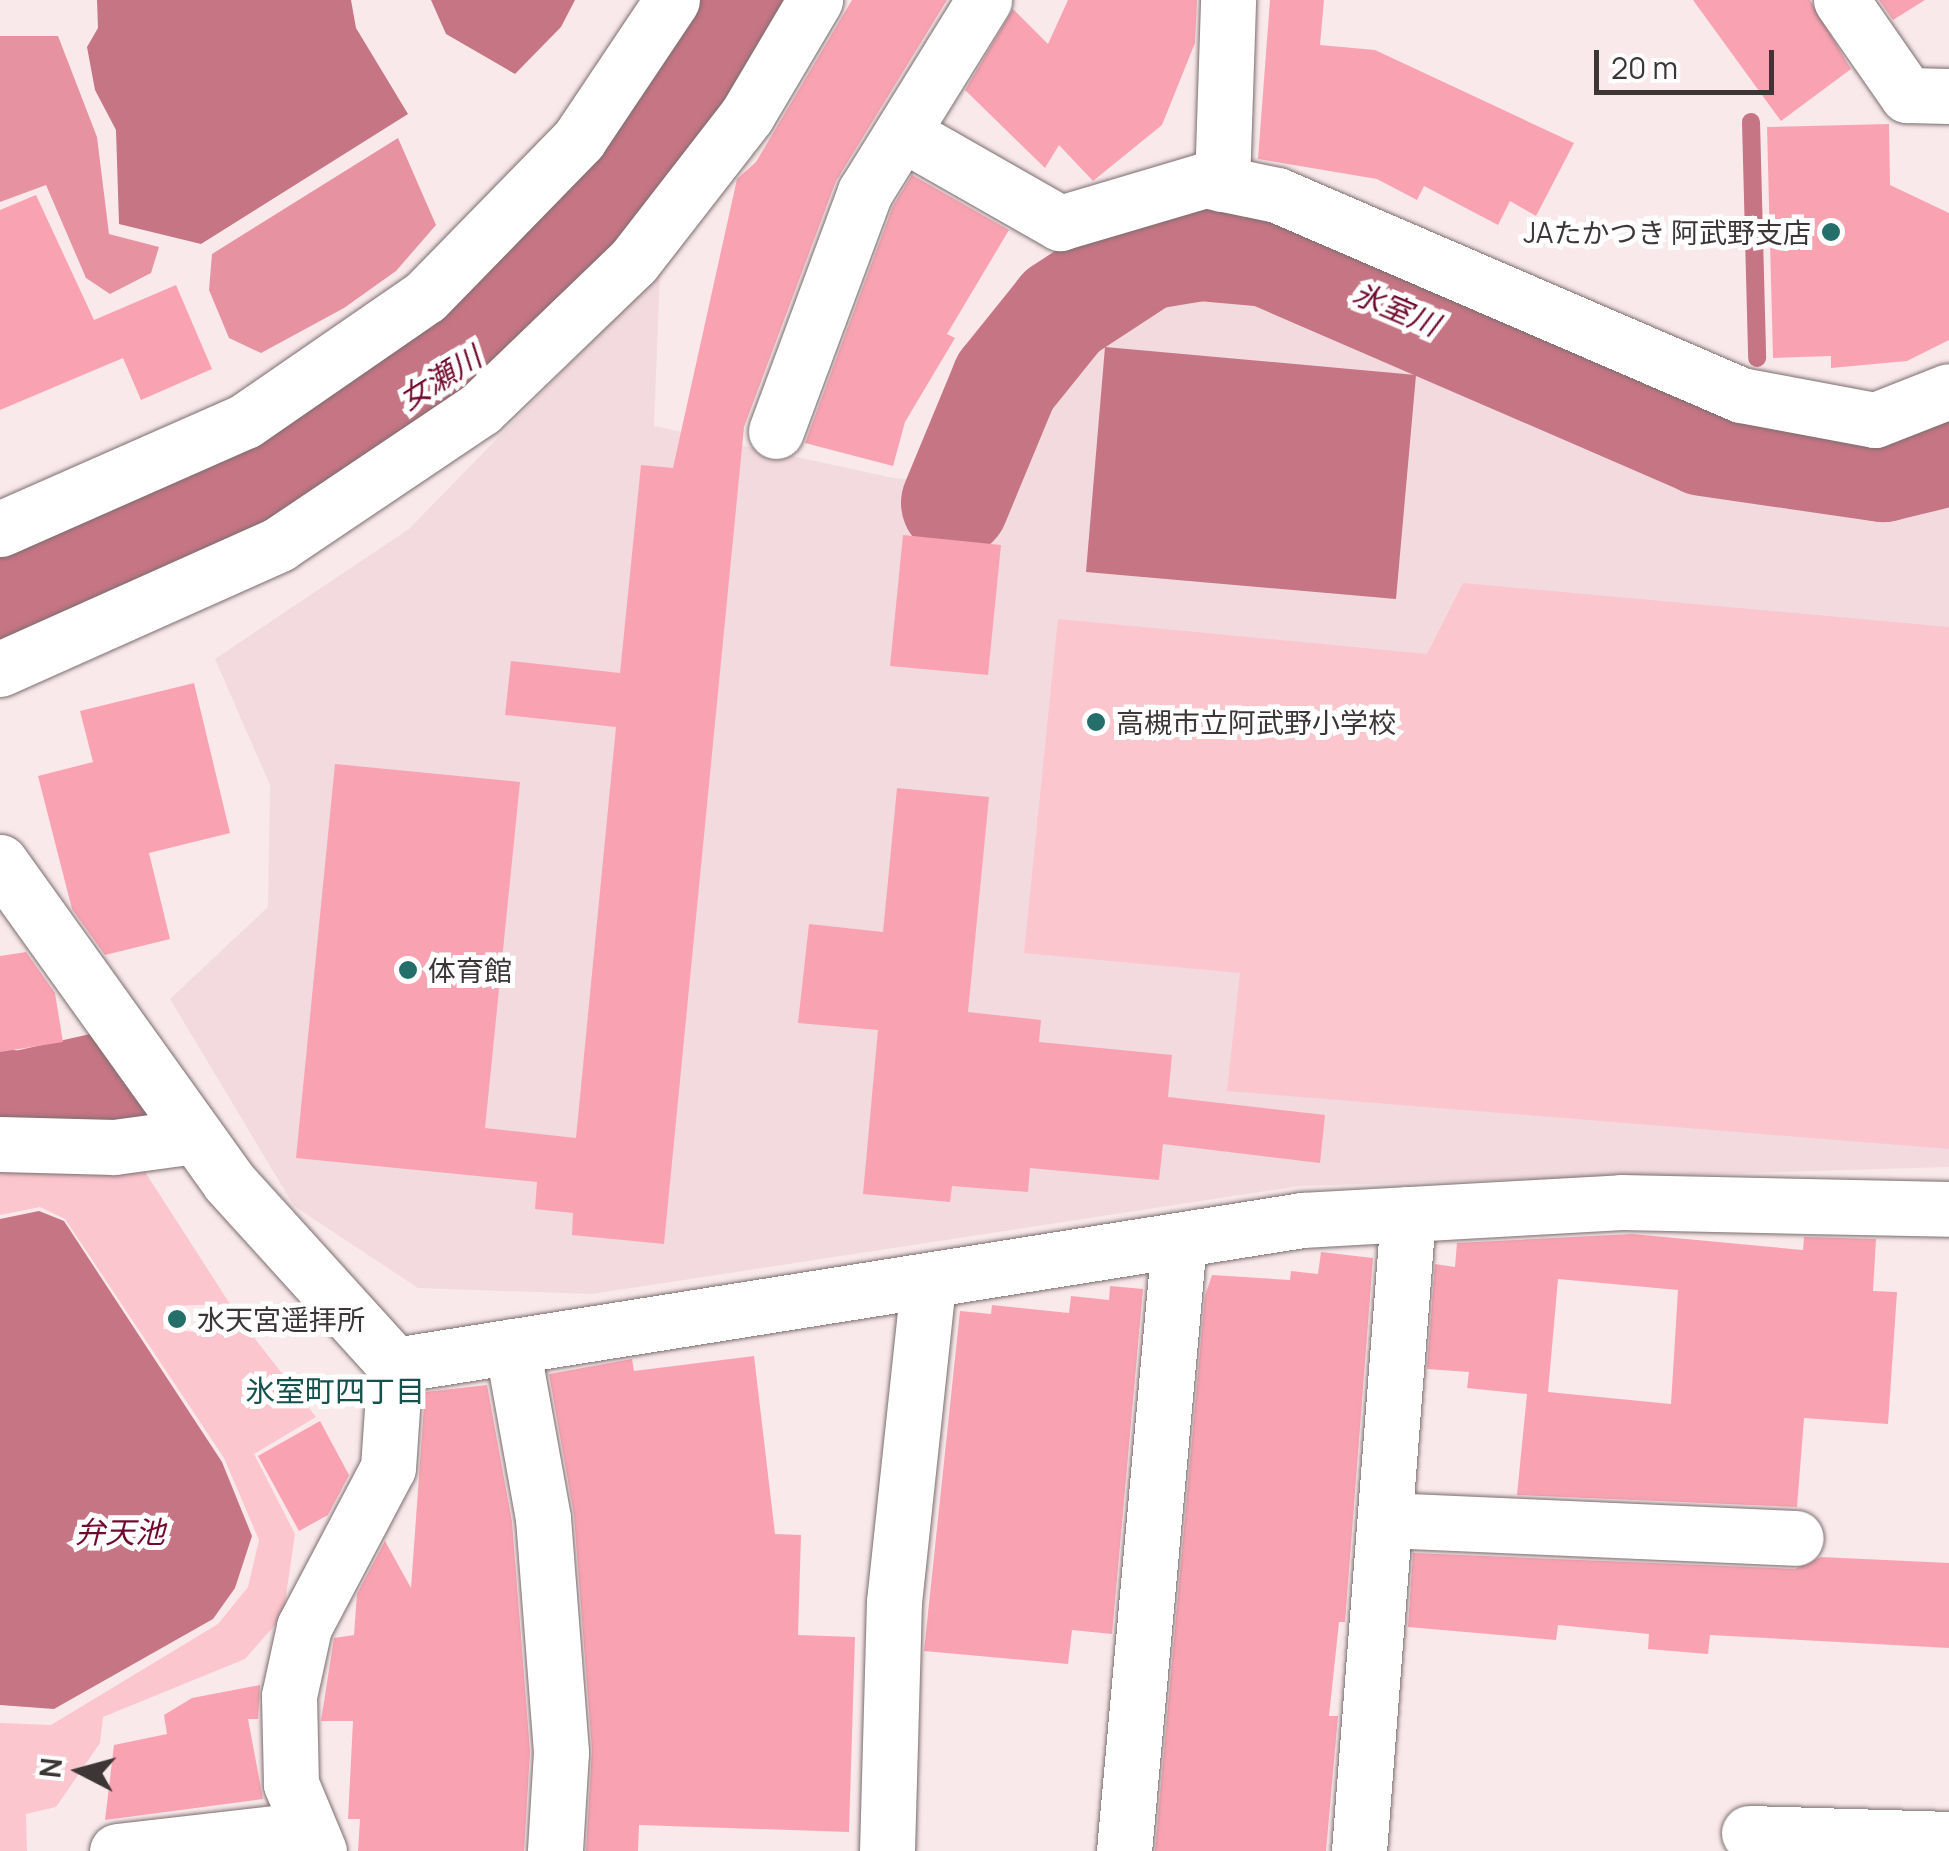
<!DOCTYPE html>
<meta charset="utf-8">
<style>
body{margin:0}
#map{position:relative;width:1949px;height:1851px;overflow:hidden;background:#f9e9eb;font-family:Manrope,"Noto Sans JP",sans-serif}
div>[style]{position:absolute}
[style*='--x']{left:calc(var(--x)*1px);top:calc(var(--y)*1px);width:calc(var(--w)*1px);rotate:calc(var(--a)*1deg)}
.built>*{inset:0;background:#f2dade}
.green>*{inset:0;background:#fcc6ce}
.forest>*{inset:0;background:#e792a1}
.water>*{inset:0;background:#c67584}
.stream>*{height:18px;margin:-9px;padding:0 9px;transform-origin:9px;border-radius:9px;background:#c67584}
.river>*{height:108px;margin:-54px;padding:0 54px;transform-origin:54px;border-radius:54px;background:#c67584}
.building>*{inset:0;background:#f9a3b2}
.roads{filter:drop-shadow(0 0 2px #7b6e6f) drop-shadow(0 0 2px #7b6e6f)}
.minor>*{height:55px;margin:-27.5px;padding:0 27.5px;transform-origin:27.5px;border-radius:27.5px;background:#fff}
.dots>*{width:28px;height:28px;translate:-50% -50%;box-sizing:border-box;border:5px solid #fff;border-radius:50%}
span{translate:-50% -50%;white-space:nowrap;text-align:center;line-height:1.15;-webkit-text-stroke:10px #fff;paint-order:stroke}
.poi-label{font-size:28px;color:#3c3637}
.right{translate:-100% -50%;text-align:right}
.left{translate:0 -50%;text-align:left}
.water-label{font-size:30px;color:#700a2e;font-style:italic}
.neighbourhood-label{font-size:30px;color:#15514d}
.north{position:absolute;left:30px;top:1721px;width:100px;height:100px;-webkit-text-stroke:8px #fff;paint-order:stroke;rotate:276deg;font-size:28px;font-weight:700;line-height:40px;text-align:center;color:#3c3637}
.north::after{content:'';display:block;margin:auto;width:35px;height:45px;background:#3c3637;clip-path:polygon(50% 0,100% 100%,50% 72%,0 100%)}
.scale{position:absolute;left:1594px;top:50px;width:180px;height:45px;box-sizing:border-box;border:5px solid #3c3637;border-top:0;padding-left:12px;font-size:30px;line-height:35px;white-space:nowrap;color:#3c3637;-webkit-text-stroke:8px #fff;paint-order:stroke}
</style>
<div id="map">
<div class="built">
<div style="clip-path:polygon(1221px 261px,1282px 275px,1708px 467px,1880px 486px,1949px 472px,1949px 1167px,1299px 1186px,592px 1294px,418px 1288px,294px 1206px,170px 999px,268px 907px,270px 785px,215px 659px,409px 529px,660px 271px,654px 426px,893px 478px,980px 487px,1088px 306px,1143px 273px)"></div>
</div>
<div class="green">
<div style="clip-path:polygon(1463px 583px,1949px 627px,1949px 1149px,1227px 1091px,1240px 973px,1024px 953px,1058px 619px,1427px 654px)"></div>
<div style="clip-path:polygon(0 1161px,140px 1164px,230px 1304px,166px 1306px,163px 1329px,207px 1333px,245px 1326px,316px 1417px,254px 1454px,295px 1534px,283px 1616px,245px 1659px,103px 1717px,100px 1743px,56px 1807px,26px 1814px,27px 1851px,0 1851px,0 1723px,51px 1725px,218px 1624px,248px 1587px,259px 1540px,224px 1458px,65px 1219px,40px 1207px,0 1215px)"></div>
</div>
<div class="forest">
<div style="clip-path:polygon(0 36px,58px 36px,97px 137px,109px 234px,159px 247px,151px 273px,110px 294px,86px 278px,46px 185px,0 202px)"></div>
<div style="clip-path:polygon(398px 138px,436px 225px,396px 271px,344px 308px,261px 353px,229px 338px,209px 290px,212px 254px)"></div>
</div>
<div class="water">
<div style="clip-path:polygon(97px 0,351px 0,356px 28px,408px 114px,201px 244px,119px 224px,116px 130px,95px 90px,87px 47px,98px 28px)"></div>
<div style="clip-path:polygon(431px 0,575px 0,561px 27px,515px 74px,446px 34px)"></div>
<div style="clip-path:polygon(1105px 347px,1416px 375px,1396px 599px,1086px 572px)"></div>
<div style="clip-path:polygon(39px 1211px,64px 1221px,222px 1462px,252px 1536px,235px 1588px,213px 1619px,54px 1709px,0 1705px,0 1219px)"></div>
</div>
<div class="stream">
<div style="--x:1751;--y:122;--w:236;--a:88.5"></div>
</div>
<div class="river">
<div style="--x:955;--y:503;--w:131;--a:-67.5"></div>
<div style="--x:1005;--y:382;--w:91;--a:-51.2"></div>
<div style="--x:1062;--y:311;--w:100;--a:-33.2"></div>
<div style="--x:1146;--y:256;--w:55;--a:-9.5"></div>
<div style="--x:1200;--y:247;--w:68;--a:5"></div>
<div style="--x:1268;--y:253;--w:475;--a:23.4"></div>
<div style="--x:1704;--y:442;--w:181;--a:8.3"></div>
<div style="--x:1883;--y:468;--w:68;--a:-13.6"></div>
<div style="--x:0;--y:601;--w:311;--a:-24.1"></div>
<div style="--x:284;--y:474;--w:243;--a:-31.5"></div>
<div style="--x:491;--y:347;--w:201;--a:-48.8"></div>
<div style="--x:623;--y:196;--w:235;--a:-56.6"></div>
<div style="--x:0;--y:1102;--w:17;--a:13"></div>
<div style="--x:17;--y:1106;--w:109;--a:-12.8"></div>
</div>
<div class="building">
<div style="clip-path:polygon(852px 0,947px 0,836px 181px,744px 427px,664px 1244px,572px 1235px,573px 1213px,535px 1209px,537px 1182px,296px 1158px,335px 764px,520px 782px,485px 1128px,576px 1138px,616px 727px,505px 715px,511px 661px,620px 673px,641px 465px,673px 468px,737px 179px,756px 162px)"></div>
<div style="clip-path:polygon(1068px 0,1197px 0,1195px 43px,1162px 125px,1093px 181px,1059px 145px,1045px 168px,965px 90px,1013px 9px,1048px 44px)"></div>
<div style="clip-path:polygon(1270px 0,1324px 0,1320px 45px,1375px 50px,1574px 143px,1536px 216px,1510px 201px,1498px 225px,1424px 186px,1417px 200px,1377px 179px,1258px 159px)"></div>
<div style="clip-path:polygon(1693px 0,1810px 0,1851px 69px,1781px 121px)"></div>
<div style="clip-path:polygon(1879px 0,1925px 0,1893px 20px)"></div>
<div style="clip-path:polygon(1889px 124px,1890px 185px,1949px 213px,1949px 340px,1907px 361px,1831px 368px,1831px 356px,1773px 358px,1767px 127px)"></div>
<div style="clip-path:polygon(912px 175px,1009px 230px,947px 334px,955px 338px,905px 422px,893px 466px,805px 443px,893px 206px)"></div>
<div style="clip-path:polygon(36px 195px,94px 320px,176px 285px,212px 369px,141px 400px,123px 358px,0 410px,0 210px)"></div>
<div style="clip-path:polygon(903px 535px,1001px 545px,988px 675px,890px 666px)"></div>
<div style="clip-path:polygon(194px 683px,230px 833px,149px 853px,170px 939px,105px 955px,72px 909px,38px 776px,93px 762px,80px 711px)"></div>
<div style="clip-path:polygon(897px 788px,989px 797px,968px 1012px,1041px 1020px,1039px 1042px,1172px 1055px,1168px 1097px,1325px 1115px,1320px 1163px,1163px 1144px,1159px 1180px,1030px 1168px,1028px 1192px,952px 1186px,950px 1202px,863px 1194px,878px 1030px,798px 1023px,809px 924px,883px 932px)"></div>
<div style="clip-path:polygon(26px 952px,55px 993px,63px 1042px,0 1052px,0 956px)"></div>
<div style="clip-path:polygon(evenodd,1632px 1234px,1803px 1250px,1804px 1237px,1876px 1239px,1873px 1291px,1897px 1292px,1888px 1424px,1804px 1418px,1797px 1507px,1517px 1495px,1527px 1394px,1467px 1388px,1469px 1372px,1427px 1369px,1435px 1264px,1455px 1267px,1457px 1243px,1632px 1234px,1558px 1279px,1678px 1290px,1671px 1404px,1548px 1392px,1558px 1279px)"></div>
<div style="clip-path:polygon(1321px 1252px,1373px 1258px,1345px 1622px,1339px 1622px,1329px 1716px,1338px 1716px,1326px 1851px,1155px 1851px,1205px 1296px,1212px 1275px,1290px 1280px,1291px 1271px,1318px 1274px)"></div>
<div style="clip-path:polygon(1110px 1286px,1143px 1289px,1112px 1634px,1072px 1630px,1068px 1664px,924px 1651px,960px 1311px,991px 1314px,992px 1305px,1069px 1313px,1071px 1296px,1109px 1300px)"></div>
<div style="clip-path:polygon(754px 1356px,775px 1534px,801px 1535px,798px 1635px,855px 1637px,849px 1832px,639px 1825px,638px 1851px,586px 1851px,592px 1750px,574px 1515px,549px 1374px,632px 1359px,634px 1371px)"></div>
<div style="clip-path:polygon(487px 1385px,512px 1522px,530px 1752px,524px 1851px,358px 1851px,360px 1819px,348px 1819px,353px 1721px,321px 1721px,334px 1638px,354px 1635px,357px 1594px,385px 1541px,411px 1588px,425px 1392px)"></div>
<div style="clip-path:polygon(320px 1421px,349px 1475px,328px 1515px,299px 1531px,258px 1456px)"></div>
<div style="clip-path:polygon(1413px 1553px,1795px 1569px,1821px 1557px,1949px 1563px,1949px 1648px,1710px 1635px,1708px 1654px,1648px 1649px,1649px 1634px,1558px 1625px,1556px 1640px,1408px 1627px)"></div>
<div style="clip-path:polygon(260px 1685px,258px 1719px,248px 1719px,263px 1799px,105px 1820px,114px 1745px,167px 1734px,164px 1715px,192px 1698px)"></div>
</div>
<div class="roads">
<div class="minor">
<div style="--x:1841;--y:0;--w:116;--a:55.2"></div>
<div style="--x:1907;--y:95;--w:42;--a:1.4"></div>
<div style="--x:902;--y:133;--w:182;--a:29.7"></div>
<div style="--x:1060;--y:223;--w:151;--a:-16.5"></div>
<div style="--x:1205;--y:180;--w:74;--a:11.8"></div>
<div style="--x:1277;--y:195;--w:505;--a:23.32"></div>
<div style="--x:1741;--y:395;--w:136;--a:10.6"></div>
<div style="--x:1875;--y:420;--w:79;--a:-21.4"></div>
<div style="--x:1222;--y:184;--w:184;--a:-88.1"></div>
<div style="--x:776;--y:431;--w:255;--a:-69.6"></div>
<div style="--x:865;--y:192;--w:226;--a:-58.2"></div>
<div style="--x:0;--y:529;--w:268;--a:-23.8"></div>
<div style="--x:245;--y:421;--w:219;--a:-34.6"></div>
<div style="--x:425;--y:297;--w:221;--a:-45.7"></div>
<div style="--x:579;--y:139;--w:167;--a:-56.2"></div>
<div style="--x:0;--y:669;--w:306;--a:-24.1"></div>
<div style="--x:279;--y:544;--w:242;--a:-33.9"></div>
<div style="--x:480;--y:409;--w:212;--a:-43.9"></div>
<div style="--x:633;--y:262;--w:186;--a:-52.2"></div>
<div style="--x:747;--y:115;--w:134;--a:-59.4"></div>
<div style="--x:0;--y:862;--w:393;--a:54.4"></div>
<div style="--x:229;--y:1182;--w:247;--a:47.8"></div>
<div style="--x:395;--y:1365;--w:919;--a:-9.08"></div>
<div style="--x:1302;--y:1220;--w:320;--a:-3.2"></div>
<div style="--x:1621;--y:1202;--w:328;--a:1.2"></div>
<div style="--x:0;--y:1144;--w:114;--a:1.5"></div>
<div style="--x:114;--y:1147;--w:82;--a:-7.7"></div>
<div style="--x:512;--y:1346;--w:175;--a:79.8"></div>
<div style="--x:543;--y:1518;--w:235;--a:85.6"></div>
<div style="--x:561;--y:1752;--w:99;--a:93.5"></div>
<div style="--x:1385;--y:1520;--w:411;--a:2.5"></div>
<div style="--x:1749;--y:1833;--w:200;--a:1.7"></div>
<div style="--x:117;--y:1851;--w:193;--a:-6.5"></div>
<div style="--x:319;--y:1851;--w:73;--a:-112.7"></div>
<div style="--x:291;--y:1784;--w:88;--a:-91.3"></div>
<div style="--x:289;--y:1696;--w:71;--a:-77.7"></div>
<div style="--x:304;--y:1627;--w:180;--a:-62.2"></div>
<div style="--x:388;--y:1468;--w:103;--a:-86.1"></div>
<div style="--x:887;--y:1851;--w:249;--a:-88.4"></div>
<div style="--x:894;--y:1602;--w:321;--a:-83.9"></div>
<div style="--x:1124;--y:1851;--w:612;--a:-84.85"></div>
<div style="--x:1359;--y:1851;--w:639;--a:-85.6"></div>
</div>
</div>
<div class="dots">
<div style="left:1831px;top:232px;background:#256f6a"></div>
<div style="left:1096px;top:722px;background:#256f6a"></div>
<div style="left:408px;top:970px;background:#256f6a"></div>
<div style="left:177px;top:1319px;background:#256f6a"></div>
</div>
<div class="poi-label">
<span class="right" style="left:1811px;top:232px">JAたかつき 阿武野支店</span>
<span class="left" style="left:1116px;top:722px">高槻市立阿武野小学校</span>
<span class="left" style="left:428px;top:970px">体育館</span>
<span class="left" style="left:197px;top:1319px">水天宮遥拝所</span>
</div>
<div class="water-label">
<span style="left:1396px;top:309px;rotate:23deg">氷室川</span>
<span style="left:440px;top:378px;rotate:-32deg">女瀬川</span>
<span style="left:120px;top:1532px">弁天池</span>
</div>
<div class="neighbourhood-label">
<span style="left:335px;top:1391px">氷室町四丁目</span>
</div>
<div class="north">N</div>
<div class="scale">20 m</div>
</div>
